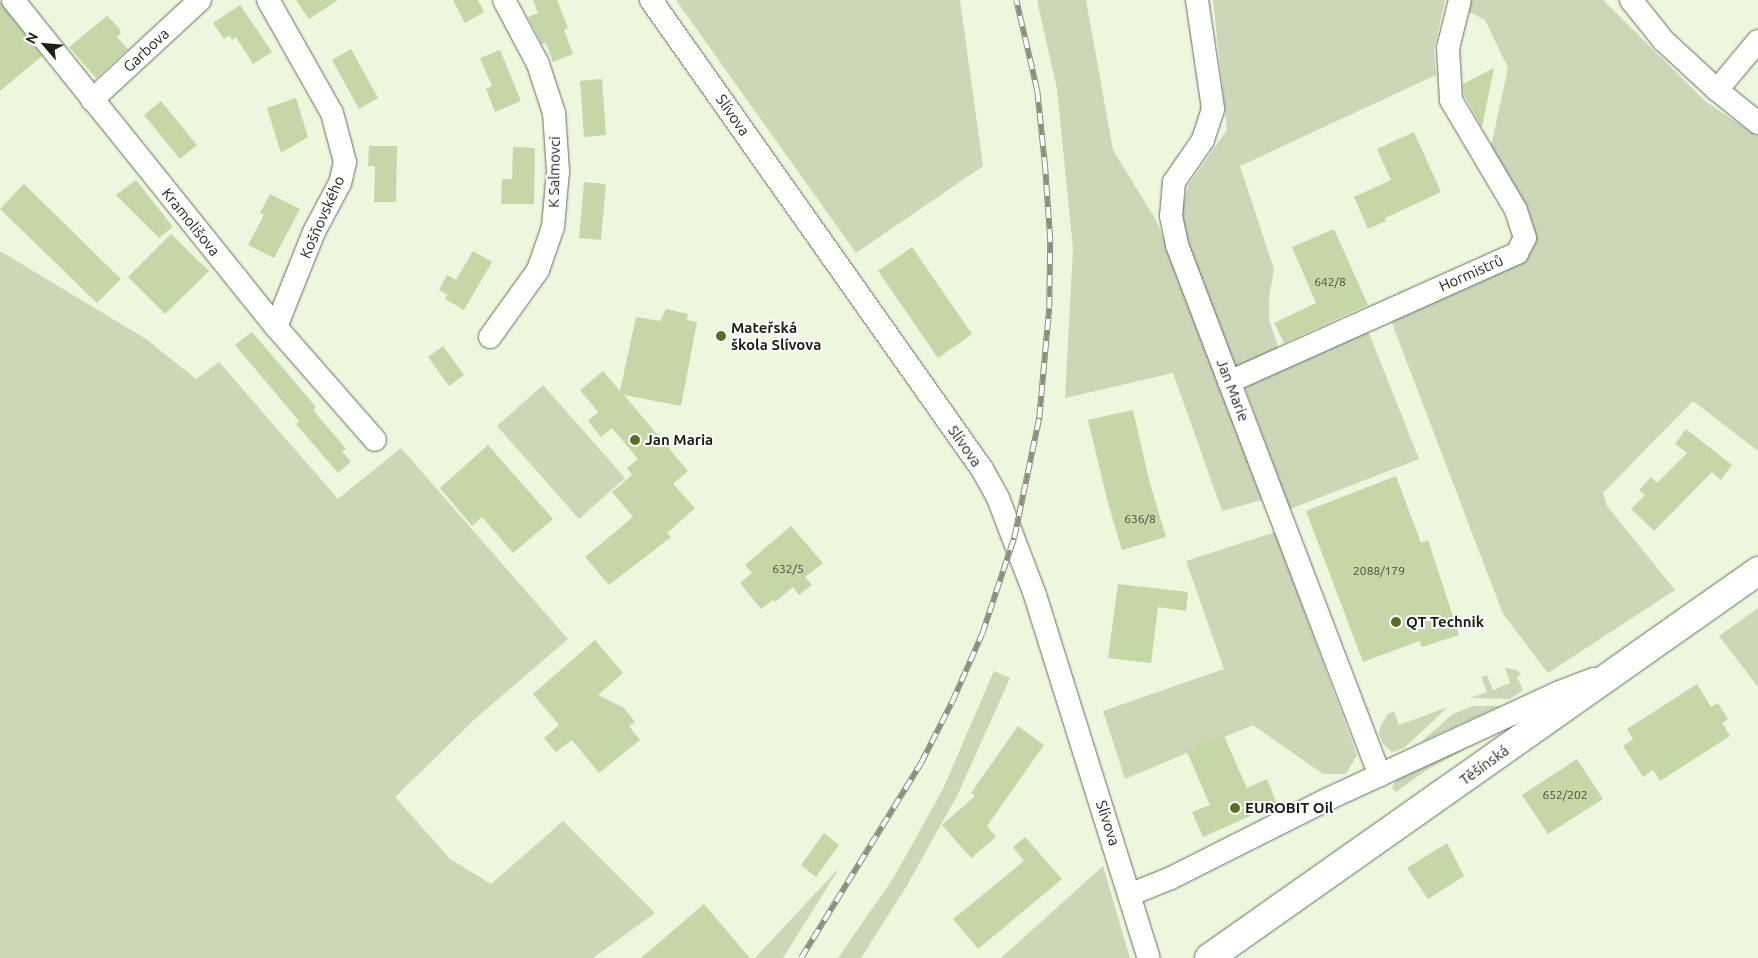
<!DOCTYPE html>
<meta charset="utf-8">
<style>
body{margin:0}
#map{position:relative;width:1758px;height:958px;overflow:hidden;background:#edf7dd;font-family:Ubuntu,sans-serif}
div>[style]{position:absolute}
[style*='--x']{left:calc(var(--x)*1px);top:calc(var(--y)*1px);width:calc(var(--w)*1px);rotate:calc(var(--a)*1deg)}
.green>*{inset:0;background:#cbd7b7}
.building>*{inset:0;background:#c5d7a6}
.roads{filter:drop-shadow(0 0 1px #666e58) drop-shadow(0 0 1px #666e58)}
.minor>*{height:22px;margin:-11px;padding:0 11px;transform-origin:11px;border-radius:11px;background:#fff}
.secondary>*{height:28px;margin:-14px;padding:0 14px;transform-origin:14px;border-radius:14px;background:#fff}
.rail>*{height:5.5px;margin-top:-2.75px;transform-origin:0;background:repeating-linear-gradient(90deg,#fff 0 11px,#8a907e 0 22px);box-sizing:border-box;border-block:1px solid #8a907e}
.dots>*{width:14px;height:14px;translate:-50% -50%;box-sizing:border-box;border:2px solid #fff;border-radius:50%}
span{translate:-50% -50%;white-space:nowrap;text-align:center;line-height:1.15;-webkit-text-stroke:4px #fff;paint-order:stroke}
.number-label{font-size:12px;color:#474e3b}
.number-label span{-webkit-text-stroke-width:0}
.street-label{font-size:15px;color:#1d2017}
.poi-label{font-size:15px;color:#1d2017;font-weight:700}
.left{translate:0 -50%;text-align:left}
.north{position:absolute;left:20px;top:20px;width:50px;height:50px;-webkit-text-stroke:4px #fff;paint-order:stroke;rotate:297deg;font-size:14px;font-weight:700;line-height:20px;text-align:center;color:#1d2017}
.north::after{content:'';display:block;margin:auto;width:18px;height:22px;background:#1d2017;clip-path:polygon(50% 0,100% 100%,50% 72%,0 100%)}
</style>
<div id="map">
<div class="green">
<div style="clip-path:polygon(676px 0,960px 0,983px 166px,856px 253px)"></div>
<div style="clip-path:polygon(1037px 0,1086px 0,1113px 150px,1157px 222px,1262px 500px,1222px 511px,1173px 373px,1065px 398px,1073px 249px,1057px 89px)"></div>
<div style="clip-path:polygon(1213px 0,1445px 0,1434px 50px,1436px 75px,1240px 166px,1274px 269px,1269px 298px,1269px 320px,1280px 352px,1234px 367px,1187px 241px,1181px 210px,1189px 184px,1227px 130px)"></div>
<div style="clip-path:polygon(1470px 0,1603px 0,1705px 101px,1758px 137px,1758px 451px,1693px 401px,1603px 493px,1607px 506px,1675px 590px,1548px 673px,1503px 614px,1390px 318px,1533px 240px,1529px 210px,1491px 146px,1508px 68px,1485px 20px,1467px 11px)"></div>
<div style="clip-path:polygon(0 251px,146px 339px,196px 379px,219px 362px,338px 499px,401px 448px,568px 639px,476px 718px,395px 797px,450px 859px,491px 884px,563px 821px,655px 913px,593px 958px,0 958px)"></div>
<div style="clip-path:polygon(1368px 331px,1419px 459px,1290px 509px,1244px 385px)"></div>
<div style="clip-path:polygon(543px 385px,625px 478px,579px 519px,497px 426px)"></div>
<div style="clip-path:polygon(1275px 532px,1357px 755px,1346px 774px,1323px 774px,1253px 725px,1125px 779px,1103px 711px,1224px 669px,1186px 561px)"></div>
<div style="clip-path:polygon(1758px 608px,1758px 687px,1719px 636px)"></div>
<div style="clip-path:polygon(1505px 668px,1517px 670px,1521px 674px,1517px 677px,1523px 690px,1510px 699px,1470px 698px,1487px 692px,1481px 677px,1487px 675px,1493px 690px,1510px 683px)"></div>
<div style="clip-path:polygon(994px 671px,1010px 678px,958px 794px,906px 887px,861px 958px,838px 958px,894px 877px,943px 789px)"></div>
<div style="clip-path:polygon(1473px 706px,1500px 706px,1421px 742px,1453px 714px)"></div>
<div style="clip-path:polygon(1448px 707px,1404px 748px,1392px 752px,1383px 744px,1379px 734px,1380px 727px,1388px 714px,1394px 711px,1399px 725px)"></div>
<div style="clip-path:polygon(1480px 741px,1425px 771px,1396px 792px,1392px 788px,1399px 773px)"></div>
<div style="clip-path:polygon(1103px 866px,1130px 958px,1001px 958px)"></div>
<div style="clip-path:polygon(840px 867px,783px 958px,755px 958px)"></div>
</div>
<div class="building">
<div style="clip-path:polygon(296px 0,338px 0,309px 19px)"></div>
<div style="clip-path:polygon(453px 0,478px 0,484px 12px,465px 23px)"></div>
<div style="clip-path:polygon(533px 0,557px 0,568px 28px,564px 30px,573px 54px,553px 62px,546px 43px,542px 44px,528px 17px,538px 13px)"></div>
<div style="clip-path:polygon(0 2px,42px 56px,0 91px)"></div>
<div style="clip-path:polygon(240px 5px,272px 52px,253px 64px,236px 37px,232px 40px,230px 35px,224px 39px,213px 23px)"></div>
<div style="clip-path:polygon(107px 16px,119px 28px,121px 33px,117px 37px,128px 49px,96px 78px,69px 47px)"></div>
<div style="clip-path:polygon(351px 49px,378px 98px,359px 109px,332px 60px)"></div>
<div style="clip-path:polygon(500px 50px,521px 101px,495px 112px,486px 89px,492px 86px,480px 58px)"></div>
<div style="clip-path:polygon(1494px 68px,1482px 127px,1464px 95px,1463px 84px)"></div>
<div style="clip-path:polygon(602px 79px,606px 135px,584px 137px,580px 81px)"></div>
<div style="clip-path:polygon(296px 98px,308px 137px,281px 153px,267px 108px)"></div>
<div style="clip-path:polygon(161px 101px,197px 145px,180px 159px,144px 115px)"></div>
<div style="clip-path:polygon(1414px 132px,1441px 192px,1385px 218px,1386px 221px,1368px 229px,1354px 197px,1391px 180px,1377px 149px)"></div>
<div style="clip-path:polygon(369px 146px,397px 146px,396px 202px,374px 202px,375px 166px,368px 166px)"></div>
<div style="clip-path:polygon(513px 147px,535px 148px,534px 204px,501px 204px,502px 179px,512px 179px)"></div>
<div style="clip-path:polygon(136px 180px,173px 227px,159px 238px,116px 195px)"></div>
<div style="clip-path:polygon(584px 182px,606px 184px,601px 240px,579px 238px)"></div>
<div style="clip-path:polygon(24px 184px,121px 279px,97px 303px,0 209px)"></div>
<div style="clip-path:polygon(270px 194px,300px 209px,274px 258px,248px 245px,264px 215px,260px 213px)"></div>
<div style="clip-path:polygon(1334px 229px,1368px 305px,1284px 343px,1274px 323px,1316px 303px,1292px 247px)"></div>
<div style="clip-path:polygon(171px 234px,209px 271px,165px 314px,128px 277px)"></div>
<div style="clip-path:polygon(912px 247px,972px 334px,938px 358px,878px 271px)"></div>
<div style="clip-path:polygon(473px 251px,492px 262px,464px 310px,445px 299px,448px 295px,439px 290px,447px 275px,456px 280px)"></div>
<div style="clip-path:polygon(666px 309px,688px 314px,687px 320px,697px 322px,681px 406px,624px 395px,688px 471px,673px 484px,695px 508px,667px 533px,671px 537px,609px 585px,585px 557px,633px 517px,612px 492px,632px 475px,627px 468px,638px 459px,612px 428px,601px 437px,588px 421px,598px 412px,580px 390px,603px 371px,620px 391px,636px 317px,660px 321px)"></div>
<div style="clip-path:polygon(252px 332px,316px 407px,313px 410px,346px 449px,342px 451px,351px 462px,338px 473px,296px 424px,299px 421px,235px 345px)"></div>
<div style="clip-path:polygon(443px 346px,464px 375px,449px 386px,428px 357px)"></div>
<div style="clip-path:polygon(1133px 410px,1149px 480px,1166px 537px,1122px 550px,1108px 503px,1088px 420px)"></div>
<div style="clip-path:polygon(1686px 429px,1732px 465px,1721px 480px,1712px 472px,1654px 531px,1631px 509px,1645px 495px,1639px 490px,1651px 477px,1657px 483px,1687px 453px,1675px 444px)"></div>
<div style="clip-path:polygon(488px 445px,553px 519px,513px 553px,482px 517px,472px 526px,440px 488px)"></div>
<div style="clip-path:polygon(1396px 476px,1421px 543px,1428px 540px,1459px 635px,1422px 647px,1419px 641px,1363px 662px,1306px 511px)"></div>
<div style="clip-path:polygon(791px 526px,823px 563px,805px 577px,812px 585px,799px 595px,793px 587px,775px 602px,773px 600px,761px 609px,740px 583px,752px 573px,745px 565px)"></div>
<div style="clip-path:polygon(1118px 584px,1188px 592px,1186px 611px,1158px 607px,1151px 663px,1108px 658px)"></div>
<div style="clip-path:polygon(595px 640px,623px 673px,598px 695px,624px 708px,635px 722px,629px 726px,640px 740px,599px 773px,572px 740px,556px 752px,544px 738px,559px 725px,533px 694px)"></div>
<div style="clip-path:polygon(1697px 684px,1711px 707px,1718px 703px,1728px 719px,1722px 723px,1730px 736px,1660px 781px,1653px 770px,1643px 777px,1623px 746px,1633px 739px,1627px 729px)"></div>
<div style="clip-path:polygon(1018px 726px,1044px 745px,987px 826px,996px 837px,971px 858px,942px 825px,975px 796px,971px 793px)"></div>
<div style="clip-path:polygon(1223px 734px,1247px 788px,1267px 779px,1277px 804px,1203px 837px,1192px 812px,1210px 805px,1186px 750px)"></div>
<div style="clip-path:polygon(1577px 759px,1603px 799px,1548px 834px,1522px 795px)"></div>
<div style="clip-path:polygon(824px 833px,839px 845px,816px 877px,801px 865px)"></div>
<div style="clip-path:polygon(1025px 837px,1062px 879px,978px 949px,953px 919px,1024px 861px,1013px 847px)"></div>
<div style="clip-path:polygon(1447px 843px,1464px 876px,1428px 899px,1407px 868px)"></div>
<div style="clip-path:polygon(704px 904px,750px 958px,641px 958px)"></div>
</div>
<div class="roads">
<div class="minor">
<div style="--x:13;--y:0;--w:420;--a:51.2"></div>
<div style="--x:276;--y:327;--w:150;--a:48.8"></div>
<div style="--x:268;--y:0;--w:130;--a:60.5"></div>
<div style="--x:332;--y:113;--w:51;--a:75.1"></div>
<div style="--x:345;--y:162;--w:22;--a:103"></div>
<div style="--x:340;--y:183;--w:55;--a:118"></div>
<div style="--x:314;--y:232;--w:102;--a:111.8"></div>
<div style="--x:651;--y:0;--w:574;--a:54.79"></div>
<div style="--x:982;--y:469;--w:33;--a:61"></div>
<div style="--x:998;--y:498;--w:104;--a:69.1"></div>
<div style="--x:1035;--y:595;--w:380;--a:72.6"></div>
<div style="--x:1197;--y:0;--w:110;--a:81.6"></div>
<div style="--x:1213;--y:109;--w:33;--a:108"></div>
<div style="--x:1203;--y:140;--w:51;--a:124.6"></div>
<div style="--x:1174;--y:182;--w:34;--a:95"></div>
<div style="--x:1171;--y:216;--w:30;--a:78"></div>
<div style="--x:1177;--y:245;--w:568;--a:69.08"></div>
<div style="--x:1631;--y:0;--w:53;--a:51.2"></div>
<div style="--x:1664;--y:41;--w:72;--a:42.8"></div>
<div style="--x:1717;--y:90;--w:53;--a:38.8"></div>
<div style="--x:1717;--y:90;--w:64;--a:-50.1"></div>
<div style="--x:92;--y:100;--w:147;--a:-42.8"></div>
<div style="--x:490;--y:337;--w:82;--a:-54.4"></div>
<div style="--x:538;--y:270;--w:46;--a:-70.8"></div>
<div style="--x:553;--y:227;--w:56;--a:-84.9"></div>
<div style="--x:558;--y:171;--w:58;--a:-93.9"></div>
<div style="--x:554;--y:113;--w:52;--a:-108.1"></div>
<div style="--x:538;--y:64;--w:72;--a:-118"></div>
<div style="--x:1229;--y:382;--w:316;--a:-24.1"></div>
<div style="--x:1517;--y:253;--w:17;--a:-62"></div>
<div style="--x:1525;--y:238;--w:29;--a:-108"></div>
<div style="--x:1516;--y:210;--w:128;--a:-120.6"></div>
<div style="--x:1451;--y:100;--w:52;--a:-93.3"></div>
<div style="--x:1448;--y:48;--w:49;--a:-76"></div>
<div style="--x:1129;--y:895;--w:45;--a:-22"></div>
<div style="--x:1171;--y:878;--w:176;--a:-26.7"></div>
<div style="--x:1328;--y:799;--w:252;--a:-24.8"></div>
<div style="--x:1557;--y:693;--w:39;--a:-21"></div>
</div>
<div class="secondary">
<div style="--x:1209;--y:958;--w:672;--a:-35.18"></div>
</div>
</div>
<div class="rail">
<div style="--x:801;--y:958;--w:229;--a:-58.4"></div>
<div style="--x:921;--y:763;--w:68;--a:-63.1"></div>
<div style="--x:952;--y:702;--w:74;--a:-66.2"></div>
<div style="--x:982;--y:634;--w:101;--a:-71.6"></div>
<div style="--x:1014;--y:538;--w:123;--a:-78.2"></div>
<div style="--x:1039;--y:418;--w:110;--a:-84.8"></div>
<div style="--x:1049;--y:308;--w:68;--a:-89.2"></div>
<div style="--x:1050;--y:240;--w:72;--a:-94"></div>
<div style="--x:1045;--y:168;--w:77;--a:-95.9"></div>
<div style="--x:1037;--y:91;--w:93;--a:-103"></div>
</div>
<div class="dots">
<div style="left:721px;top:336px;background:#597021"></div>
<div style="left:635px;top:440px;background:#597021"></div>
<div style="left:1396px;top:622px;background:#597021"></div>
<div style="left:1235px;top:808px;background:#597021"></div>
</div>
<div class="number-label">
<span style="left:1330px;top:282px">642/8</span>
<span style="left:1140px;top:519px">636/8</span>
<span style="left:788px;top:569px">632/5</span>
<span style="left:1379px;top:571px">2088/179</span>
<span style="left:1565px;top:795px">652/202</span>
</div>
<div class="street-label">
<span style="left:146px;top:50px;rotate:-43deg">Garbova</span>
<span style="left:733px;top:115px;rotate:55deg">Slívova</span>
<span style="left:554px;top:172px;rotate:-89deg">K Salmovci</span>
<span style="left:322px;top:217px;rotate:-66deg">Košňovského</span>
<span style="left:191px;top:222px;rotate:51deg">Kramolišova</span>
<span style="left:1471px;top:273px;rotate:-24deg">Hormistrů</span>
<span style="left:1233px;top:390px;rotate:69deg">Jan Marie</span>
<span style="left:965px;top:446px;rotate:55deg">Slívova</span>
<span style="left:1484px;top:765px;rotate:-36deg">Těšínská</span>
<span style="left:1108px;top:823px;rotate:72deg">Slívova</span>
</div>
<div class="poi-label">
<span class="left" style="left:731px;top:336px">Mateřská<br>škola Slívova</span>
<span class="left" style="left:645px;top:440px">Jan Maria</span>
<span class="left" style="left:1406px;top:622px">QT Technik</span>
<span class="left" style="left:1245px;top:808px">EUROBIT Oil</span>
</div>
<div class="north">N</div>
</div>
